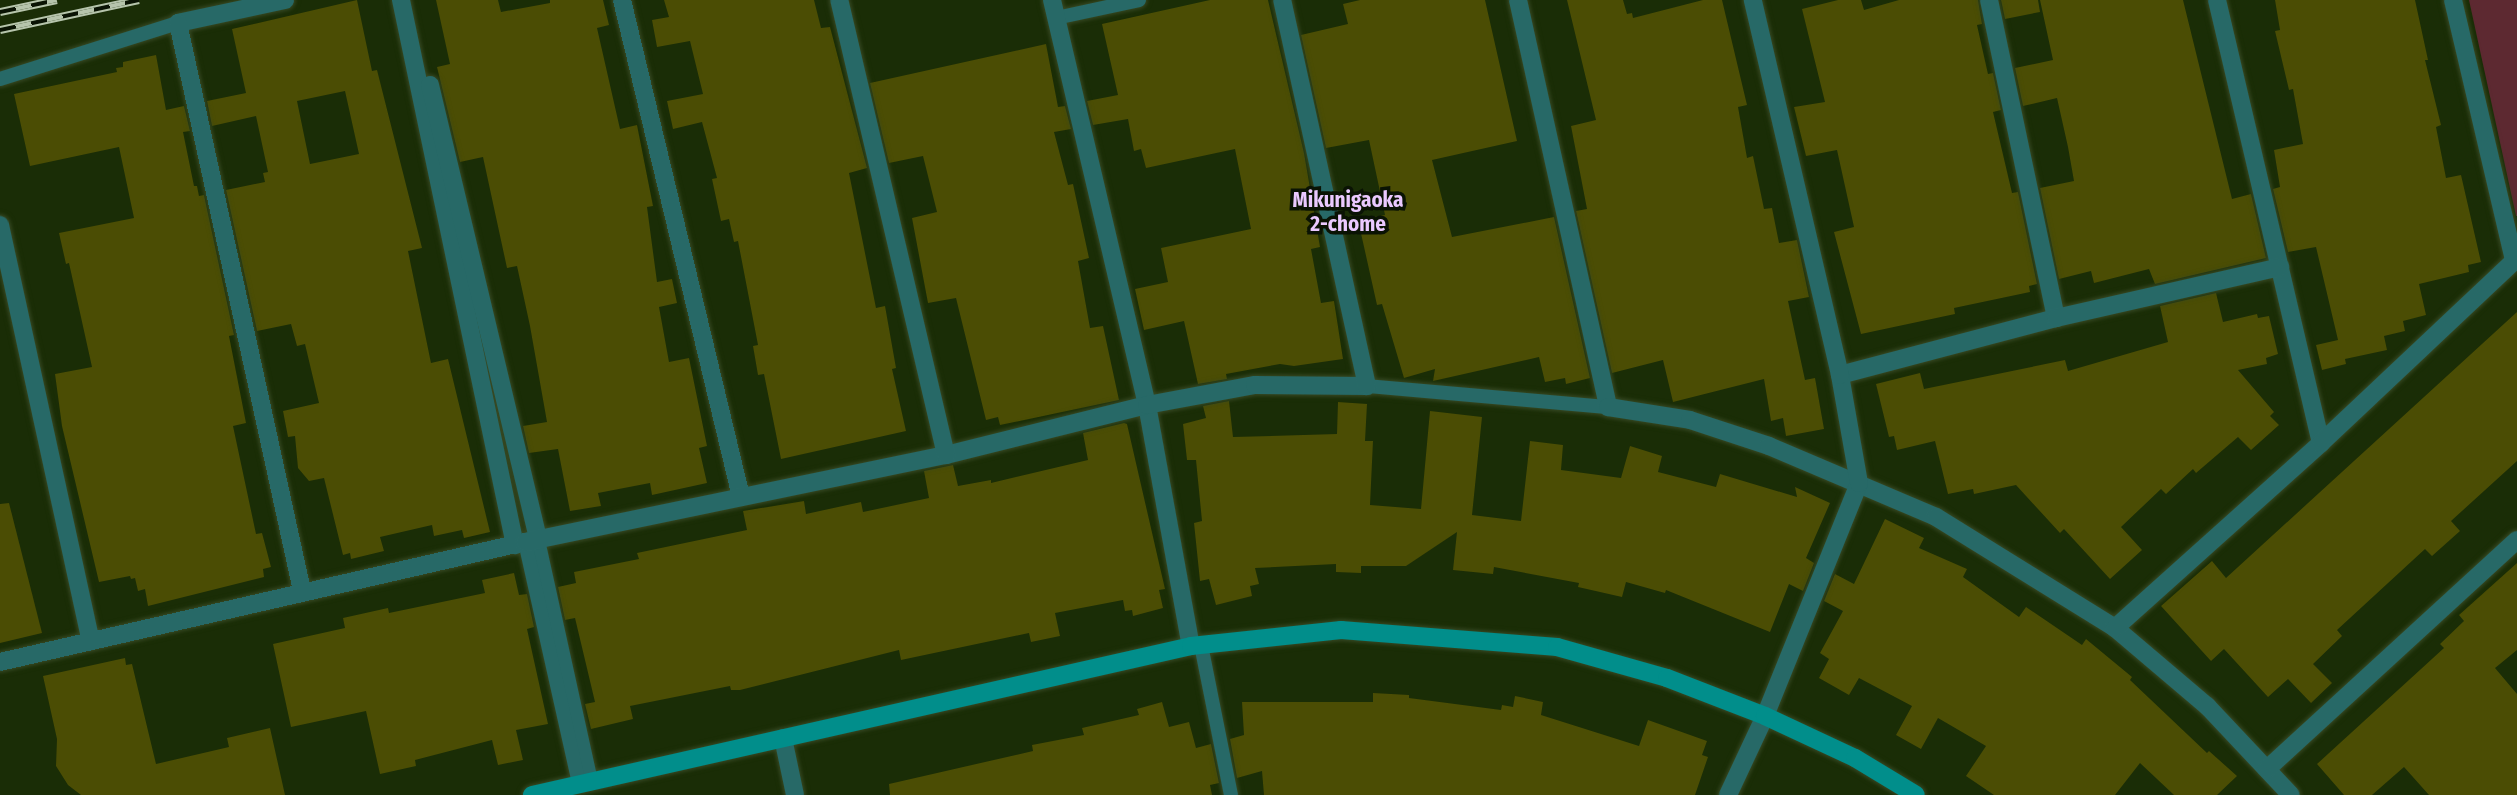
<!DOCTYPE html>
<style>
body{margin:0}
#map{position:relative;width:2517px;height:795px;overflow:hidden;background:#1a2d06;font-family:"Fira Sans Condensed",sans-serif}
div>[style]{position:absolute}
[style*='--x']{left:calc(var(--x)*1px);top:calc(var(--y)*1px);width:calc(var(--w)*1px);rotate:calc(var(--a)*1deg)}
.green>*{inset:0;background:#5d2931}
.building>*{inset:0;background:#4b4d04}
.roads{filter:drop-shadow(0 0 2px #374924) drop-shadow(0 0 2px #374924)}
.lane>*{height:14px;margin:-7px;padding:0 7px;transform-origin:7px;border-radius:7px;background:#276967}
.street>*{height:18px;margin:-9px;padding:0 9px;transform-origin:9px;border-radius:9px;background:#276967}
.secondary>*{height:18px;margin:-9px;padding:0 9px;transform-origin:9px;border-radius:9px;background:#018e8b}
.rail>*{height:8px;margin-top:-4px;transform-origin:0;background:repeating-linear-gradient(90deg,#0a1304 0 16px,#b6c4ac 0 32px);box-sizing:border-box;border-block:2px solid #b6c4ac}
span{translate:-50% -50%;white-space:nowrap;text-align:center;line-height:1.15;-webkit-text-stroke:7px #0a1304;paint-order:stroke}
.neighbourhood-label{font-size:21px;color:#eac9ff;font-weight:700}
</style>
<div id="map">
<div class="green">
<div style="clip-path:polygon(2469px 0,2517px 0,2517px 216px,2516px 216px)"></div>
</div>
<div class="building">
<div style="clip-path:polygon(evenodd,357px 0,372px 71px,377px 70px,422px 248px,408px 251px,431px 363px,448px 359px,490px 532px,464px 538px,462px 530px,434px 536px,432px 525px,380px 537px,384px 551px,351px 559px,350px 553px,343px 555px,324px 478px,309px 481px,298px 468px,295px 436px,288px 437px,283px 411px,319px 403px,305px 344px,297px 346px,291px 324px,257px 331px,226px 190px,265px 182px,263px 173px,268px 172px,256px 116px,212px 126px,207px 101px,246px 93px,232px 29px,357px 0,345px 91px,359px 154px,310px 164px,297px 101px,345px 91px)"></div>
<div style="clip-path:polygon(436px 0,498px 0,501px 12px,550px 3px,550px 0,603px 0,609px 25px,597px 28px,620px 129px,637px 125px,653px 206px,647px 207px,657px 282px,672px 279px,677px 303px,659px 307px,669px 362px,689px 358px,707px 446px,699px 448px,707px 483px,652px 495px,650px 483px,598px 493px,601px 506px,570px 511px,558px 449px,529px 453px,523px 426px,547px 422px,530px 326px,517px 266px,507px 268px,483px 157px,460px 162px,437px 67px,450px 64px)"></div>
<div style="clip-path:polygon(664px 0,814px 0,821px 28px,830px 27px,867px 168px,849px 173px,876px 308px,885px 306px,896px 368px,892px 369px,906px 431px,781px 459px,764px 374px,758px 375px,753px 346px,758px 345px,738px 241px,734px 242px,729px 219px,721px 221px,712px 179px,717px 178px,702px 122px,673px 129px,667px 101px,703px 94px,690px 41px,657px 47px,652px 20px,669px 17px)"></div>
<div style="clip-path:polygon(1210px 0,1268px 0,1304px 153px,1320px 247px,1311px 249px,1321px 303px,1334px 301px,1343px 359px,1294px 366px,1280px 364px,1226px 374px,1227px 379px,1198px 384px,1184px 321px,1144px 330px,1135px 289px,1168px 282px,1161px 248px,1251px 229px,1235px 149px,1146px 168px,1141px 149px,1134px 151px,1128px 119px,1093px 125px,1087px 101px,1118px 95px,1102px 24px)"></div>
<div style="clip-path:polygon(1360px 0,1485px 0,1517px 141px,1432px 160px,1452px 237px,1554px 217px,1590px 378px,1566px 384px,1565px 378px,1545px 382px,1539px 357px,1433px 381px,1435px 369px,1404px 378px,1382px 304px,1377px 305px,1358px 220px,1385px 215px,1369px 140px,1326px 148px,1301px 35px,1348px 24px,1343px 4px)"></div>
<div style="clip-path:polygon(1567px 0,1623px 0,1627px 14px,1632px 13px,1633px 18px,1703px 0,1722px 0,1747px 105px,1738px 107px,1747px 158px,1753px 156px,1764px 209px,1772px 208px,1779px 243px,1797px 240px,1809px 297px,1788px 301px,1805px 380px,1815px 378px,1824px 429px,1786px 436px,1783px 418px,1771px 421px,1764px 379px,1673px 402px,1663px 360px,1612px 373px,1576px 211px,1587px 209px,1571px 126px,1596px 120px)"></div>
<div style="clip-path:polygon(1838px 0,1861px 0,1864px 10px,1899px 0,1978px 0,1982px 24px,1977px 25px,1988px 74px,1993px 73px,2001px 110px,1993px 112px,2012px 193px,2018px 192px,2037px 284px,2029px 286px,2030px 292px,1954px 308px,1955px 314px,1861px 334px,1834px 232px,1854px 227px,1837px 150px,1806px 156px,1794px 107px,1825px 102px,1802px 9px)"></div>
<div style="clip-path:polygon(2001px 0,2038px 0,2040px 12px,2005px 19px)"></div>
<div style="clip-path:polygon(2040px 0,2183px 0,2232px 199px,2251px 194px,2266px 258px,2155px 284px,2149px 269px,2094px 283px,2091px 271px,2059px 279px,2040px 188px,2074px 181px,2068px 147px,2057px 98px,2023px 106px,2015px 68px,2053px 60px)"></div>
<div style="clip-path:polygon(2275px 0,2415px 0,2428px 60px,2425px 60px,2441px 125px,2436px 127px,2446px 178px,2461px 175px,2481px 262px,2468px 265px,2469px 272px,2419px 284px,2426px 315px,2403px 321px,2405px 331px,2384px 336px,2387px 350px,2345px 359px,2346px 364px,2322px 370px,2316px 345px,2338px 340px,2316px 247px,2288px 252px,2273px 189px,2280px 187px,2274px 150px,2303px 144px,2293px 89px,2289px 90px,2275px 31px,2280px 30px)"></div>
<div style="clip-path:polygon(1046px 44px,1058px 107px,1065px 106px,1071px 129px,1054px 132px,1068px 185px,1073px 184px,1089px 258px,1078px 261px,1090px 328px,1103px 326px,1119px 400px,1000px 425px,998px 417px,986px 420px,956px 298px,928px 303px,912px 218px,937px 212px,923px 156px,889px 163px,870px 83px)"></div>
<div style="clip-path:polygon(156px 55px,166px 110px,184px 106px,190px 131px,183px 132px,194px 186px,197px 186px,199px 196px,204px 195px,234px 335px,229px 336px,246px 423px,233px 426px,256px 534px,262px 533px,271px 567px,263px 569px,264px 577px,148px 606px,145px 589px,138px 591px,135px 578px,131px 579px,130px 576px,99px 582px,62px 426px,55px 374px,92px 367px,69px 263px,66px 264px,59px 233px,134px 218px,119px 147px,30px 166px,14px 94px,117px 72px,116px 68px,123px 67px,123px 62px)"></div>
<div style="clip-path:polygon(2216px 293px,2223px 322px,2257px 314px,2258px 318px,2269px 316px,2278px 354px,2266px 358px,2267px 364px,2238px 370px,2274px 412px,2270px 416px,2279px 425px,2251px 450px,2238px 437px,2196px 473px,2193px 469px,2166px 494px,2161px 489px,2121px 527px,2142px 550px,2110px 579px,2064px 529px,2060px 533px,2016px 485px,1974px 494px,1973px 489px,1948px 494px,1935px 441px,1897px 450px,1894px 436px,1889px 437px,1876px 384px,1920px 373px,1924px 389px,2065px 360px,2068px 371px,2168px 342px,2160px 306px)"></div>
<div style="clip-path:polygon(2517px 312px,2517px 461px,2451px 521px,2460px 531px,2432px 556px,2425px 549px,2337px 630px,2342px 636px,2313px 664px,2332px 683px,2311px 703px,2288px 679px,2268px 697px,2224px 649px,2211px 661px,2161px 606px,2212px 561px,2226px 578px)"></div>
<div style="clip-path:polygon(1229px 401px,1233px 437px,1337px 434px,1338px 402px,1367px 404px,1365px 441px,1373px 441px,1370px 505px,1421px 509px,1430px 411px,1482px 417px,1472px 515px,1521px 521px,1530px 441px,1563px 445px,1561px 470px,1621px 478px,1630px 446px,1662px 456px,1658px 472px,1716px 487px,1720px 474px,1797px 497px,1795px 487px,1830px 503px,1806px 558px,1814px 563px,1803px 591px,1789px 584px,1770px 632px,1666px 590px,1665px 593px,1626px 582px,1622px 597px,1578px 587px,1579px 583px,1494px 567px,1493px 574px,1453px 570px,1457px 532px,1406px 566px,1361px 566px,1361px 573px,1336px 572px,1336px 564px,1255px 568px,1259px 584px,1250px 586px,1252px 596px,1216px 605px,1209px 579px,1200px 581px,1194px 523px,1202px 521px,1196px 460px,1187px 460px,1183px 424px,1206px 418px,1203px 406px)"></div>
<div style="clip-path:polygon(1124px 423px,1127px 424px,1165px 589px,1159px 590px,1163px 608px,1133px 616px,1132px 610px,1125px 611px,1123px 600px,1055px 613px,1060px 636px,1031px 642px,1029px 633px,901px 660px,899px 650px,740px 690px,731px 690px,730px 686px,630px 706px,633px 719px,591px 729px,585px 704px,595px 702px,575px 618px,565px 620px,558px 587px,576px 583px,574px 572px,639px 559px,637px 553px,747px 530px,743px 511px,804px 501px,806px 514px,861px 502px,863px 512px,929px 498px,924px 471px,953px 465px,958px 486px,991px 480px,991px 483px,1088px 460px,1083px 433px)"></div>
<div style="clip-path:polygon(9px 503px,42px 633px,0 643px,0 504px)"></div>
<div style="clip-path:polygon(1885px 519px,1924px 538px,1919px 548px,1967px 569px,1963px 577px,2019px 617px,2026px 607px,2082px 645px,2086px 639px,2132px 677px,2130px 680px,2207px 753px,2209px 751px,2237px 776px,2217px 795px,2174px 795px,2140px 763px,2115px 795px,1994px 795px,1966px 776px,1986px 746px,1938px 718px,1921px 749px,1896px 735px,1912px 706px,1859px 678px,1849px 695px,1819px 678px,1829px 659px,1820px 653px,1843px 611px,1824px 601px,1835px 574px,1854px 584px)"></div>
<div style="clip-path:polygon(2517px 563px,2517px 650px,2495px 668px,2517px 694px,2517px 795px,2429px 795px,2404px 767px,2372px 795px,2344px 795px,2317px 764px,2444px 648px,2440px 644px,2464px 621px,2459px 615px)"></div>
<div style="clip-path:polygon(514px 573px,519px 595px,527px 594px,534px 627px,527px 629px,548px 724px,516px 730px,523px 760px,498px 765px,492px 740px,415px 760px,416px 766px,380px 774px,366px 711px,291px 727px,273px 644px,345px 628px,343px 618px,388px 608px,389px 613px,485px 593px,482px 580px)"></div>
<div style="clip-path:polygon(125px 658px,126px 665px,132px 664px,156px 764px,229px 747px,227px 738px,270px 728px,285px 795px,81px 795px,68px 785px,56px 766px,57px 739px,43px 676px)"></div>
<div style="clip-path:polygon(1373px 693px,1409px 695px,1409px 698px,1501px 710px,1502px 705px,1513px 707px,1515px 696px,1543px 702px,1541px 715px,1639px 746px,1648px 720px,1707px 741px,1702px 755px,1708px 757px,1695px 795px,1264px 795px,1262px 771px,1237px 778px,1230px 739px,1244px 735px,1242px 702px,1373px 702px)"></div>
<div style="clip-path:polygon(1162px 702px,1169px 727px,1189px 722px,1196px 748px,1211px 744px,1219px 783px,1210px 785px,1212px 795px,890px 795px,889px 784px,1033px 751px,1032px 745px,1084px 735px,1082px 728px,1139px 715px,1137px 709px)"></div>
</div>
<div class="roads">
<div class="lane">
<div style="--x:1056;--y:18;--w:85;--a:-12.2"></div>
<div style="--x:0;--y:79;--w:187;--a:-17.5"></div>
<div style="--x:1367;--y:386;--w:242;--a:5"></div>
<div style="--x:538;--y:540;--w:247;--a:77.6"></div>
<div style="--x:525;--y:542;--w:248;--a:77.4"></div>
<div style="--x:1201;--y:645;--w:153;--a:78.7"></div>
</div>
<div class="street">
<div style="--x:285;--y:0;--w:109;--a:167.9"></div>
<div style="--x:178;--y:23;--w:581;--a:77.68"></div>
<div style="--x:401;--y:0;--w:557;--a:78.19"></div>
<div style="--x:622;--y:0;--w:511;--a:76.53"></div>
<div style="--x:1052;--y:0;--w:416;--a:76.8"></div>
<div style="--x:1147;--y:405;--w:245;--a:79.7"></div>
<div style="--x:1518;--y:0;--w:417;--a:77.5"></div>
<div style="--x:1608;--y:407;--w:83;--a:9"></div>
<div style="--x:1690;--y:420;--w:83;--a:18.2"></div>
<div style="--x:1769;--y:446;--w:181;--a:23"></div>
<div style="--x:1936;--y:517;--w:211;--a:31.8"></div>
<div style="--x:2115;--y:628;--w:121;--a:40.3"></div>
<div style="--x:2207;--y:706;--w:122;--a:46.7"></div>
<div style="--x:1989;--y:0;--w:325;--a:78.1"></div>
<div style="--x:2217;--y:0;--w:455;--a:76.8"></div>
<div style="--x:2453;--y:0;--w:268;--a:76.8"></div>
<div style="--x:430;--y:85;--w:468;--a:76.6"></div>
<div style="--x:0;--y:225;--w:426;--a:77.7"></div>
<div style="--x:1840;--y:375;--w:223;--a:-14.8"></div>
<div style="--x:2056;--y:318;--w:230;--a:-12.8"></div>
<div style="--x:946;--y:455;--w:207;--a:-14"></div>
<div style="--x:1147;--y:405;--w:110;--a:-10.5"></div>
<div style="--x:1255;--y:385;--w:112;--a:0.5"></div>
<div style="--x:1367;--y:386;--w:395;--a:-102.4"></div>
<div style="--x:2115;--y:628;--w:277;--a:-41.9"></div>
<div style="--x:2321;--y:443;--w:270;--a:-43.3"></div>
<div style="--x:0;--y:662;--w:539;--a:-12.88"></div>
<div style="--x:525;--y:542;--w:430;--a:-11.7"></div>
<div style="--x:946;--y:455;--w:467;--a:-103.2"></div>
<div style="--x:783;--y:738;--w:58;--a:78.1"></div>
<div style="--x:2267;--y:769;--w:339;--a:-42.5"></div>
<div style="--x:1728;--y:795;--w:87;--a:-64.9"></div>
<div style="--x:1765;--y:716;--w:251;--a:-68"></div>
<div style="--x:1859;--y:483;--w:110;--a:-100"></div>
<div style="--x:1840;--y:375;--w:385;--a:-103.1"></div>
</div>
<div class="secondary">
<div style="--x:532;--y:795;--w:676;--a:-12.74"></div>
<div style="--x:1191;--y:646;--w:151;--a:-6.1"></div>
<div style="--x:1341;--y:630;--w:217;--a:4.5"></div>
<div style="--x:1557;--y:647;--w:114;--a:15.7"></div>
<div style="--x:1667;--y:678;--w:105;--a:21.2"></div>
<div style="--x:1765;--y:716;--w:99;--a:25"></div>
<div style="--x:1855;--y:758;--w:71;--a:31.2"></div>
</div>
</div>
<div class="rail">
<div style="--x:0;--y:12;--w:58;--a:-11.9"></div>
<div style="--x:0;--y:30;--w:142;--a:-12.2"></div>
</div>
<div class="neighbourhood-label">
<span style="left:1348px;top:212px">Mikunigaoka<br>2-chome</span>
</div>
</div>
